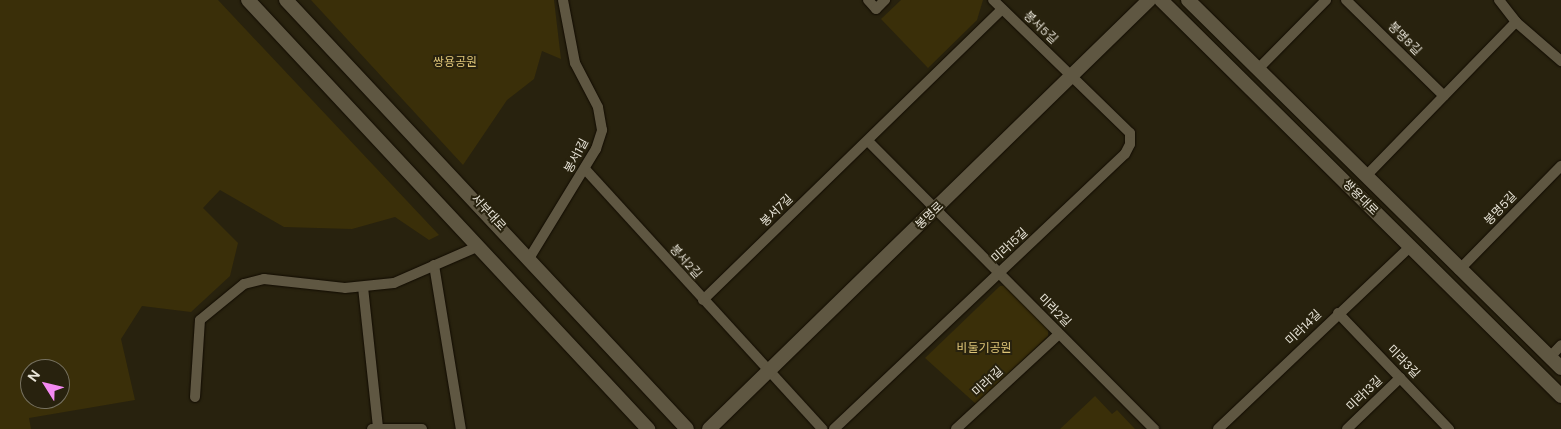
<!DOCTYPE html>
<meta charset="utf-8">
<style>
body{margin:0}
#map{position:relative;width:1561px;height:429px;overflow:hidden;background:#28220e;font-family:"DM Sans","Noto Sans KR",sans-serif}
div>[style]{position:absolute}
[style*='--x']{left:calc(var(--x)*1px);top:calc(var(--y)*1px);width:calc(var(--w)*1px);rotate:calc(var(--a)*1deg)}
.green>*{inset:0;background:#3a2f09}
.roads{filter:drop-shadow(0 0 1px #110b00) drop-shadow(0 0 1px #110b00)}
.minor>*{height:10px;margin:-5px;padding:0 5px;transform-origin:5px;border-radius:5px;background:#5f5742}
.tertiary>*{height:14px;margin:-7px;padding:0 7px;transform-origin:7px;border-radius:7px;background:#5f5742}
.secondary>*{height:14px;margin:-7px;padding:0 7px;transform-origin:7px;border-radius:7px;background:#5f5742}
span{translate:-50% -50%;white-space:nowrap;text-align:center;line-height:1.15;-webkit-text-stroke:4px #28220e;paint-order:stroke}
.street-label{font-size:12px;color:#e9e5d9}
.park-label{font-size:12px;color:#ddc477}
.north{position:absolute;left:20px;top:359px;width:50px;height:50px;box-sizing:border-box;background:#28220e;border:1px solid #75705f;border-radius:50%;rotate:306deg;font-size:14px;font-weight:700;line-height:20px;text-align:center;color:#e9e5d9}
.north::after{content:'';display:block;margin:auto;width:18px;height:22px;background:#f489f1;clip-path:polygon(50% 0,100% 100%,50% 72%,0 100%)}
</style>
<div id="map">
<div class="green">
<div style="clip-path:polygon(evenodd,0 0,218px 0,439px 235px,429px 240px,395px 217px,352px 229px,284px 227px,220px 190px,203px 208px,238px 243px,230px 276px,191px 312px,142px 306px,121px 339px,135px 400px,29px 418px,31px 429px,0 429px,0 0,30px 369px,60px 369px,60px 399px,30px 399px,30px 369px)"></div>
<div style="clip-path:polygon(311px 0,554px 0,561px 59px,542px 51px,534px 79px,507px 100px,463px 165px)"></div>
<div style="clip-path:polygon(901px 0,983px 0,977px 20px,928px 68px,881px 19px)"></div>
<div style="clip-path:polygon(1007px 285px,1048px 328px,1048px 336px,976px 404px,925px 358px,1000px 286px)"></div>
<div style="clip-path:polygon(1095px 396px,1112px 414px,1117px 410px,1135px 429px,1060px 429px)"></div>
</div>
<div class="roads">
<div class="minor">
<div style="--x:868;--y:0;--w:12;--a:48"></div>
<div style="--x:876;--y:9;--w:13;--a:-45"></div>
<div style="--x:1346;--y:0;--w:137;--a:44.4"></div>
<div style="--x:1499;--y:0;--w:28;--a:52"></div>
<div style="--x:1516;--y:22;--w:60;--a:40.9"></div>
<div style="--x:1258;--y:69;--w:97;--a:-45.4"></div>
<div style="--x:868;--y:141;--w:406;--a:45.2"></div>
<div style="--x:585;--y:169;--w:352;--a:47.6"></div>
<div style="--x:1366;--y:176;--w:215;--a:-45.8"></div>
<div style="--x:530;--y:257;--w:127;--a:-58.6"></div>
<div style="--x:596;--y:149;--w:20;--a:-72"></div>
<div style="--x:602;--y:130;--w:23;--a:-100"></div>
<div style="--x:598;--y:107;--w:50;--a:-117.6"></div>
<div style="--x:575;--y:63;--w:64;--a:-100.8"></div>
<div style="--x:434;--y:265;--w:166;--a:80.7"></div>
<div style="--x:1459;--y:270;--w:146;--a:-45.6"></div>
<div style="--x:363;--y:287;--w:141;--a:83.9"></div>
<div style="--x:703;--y:300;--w:417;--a:-44.2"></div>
<div style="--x:1338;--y:313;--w:161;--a:46.3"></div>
<div style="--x:1550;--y:357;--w:16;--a:-47"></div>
<div style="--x:195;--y:397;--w:77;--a:-86.3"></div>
<div style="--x:200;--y:320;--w:57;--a:-39.3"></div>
<div style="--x:244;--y:284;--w:21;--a:-14"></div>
<div style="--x:264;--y:279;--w:81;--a:6.3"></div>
<div style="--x:345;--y:288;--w:49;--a:-5.8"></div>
<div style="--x:394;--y:283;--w:93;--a:-23.5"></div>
<div style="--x:372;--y:429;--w:50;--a:0"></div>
<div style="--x:834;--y:429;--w:400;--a:-43.4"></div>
<div style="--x:1125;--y:154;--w:11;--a:-63"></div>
<div style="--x:1130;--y:144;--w:11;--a:-90"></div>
<div style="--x:1130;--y:133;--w:191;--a:-135.8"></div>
<div style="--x:956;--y:429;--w:140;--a:-42.7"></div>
<div style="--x:1218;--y:429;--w:265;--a:-43.5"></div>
<div style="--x:1347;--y:429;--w:74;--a:-43.9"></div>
</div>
<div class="tertiary">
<div style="--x:709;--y:429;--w:615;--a:-44.27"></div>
</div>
<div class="secondary">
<div style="--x:248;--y:0;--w:587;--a:47"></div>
<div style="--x:286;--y:0;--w:587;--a:46.93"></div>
<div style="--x:1161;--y:0;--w:563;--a:44.71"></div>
<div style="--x:1188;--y:0;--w:524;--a:44.61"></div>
</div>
</div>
<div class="street-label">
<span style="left:1040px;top:28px;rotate:43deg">봉서5길</span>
<span style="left:1404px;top:39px;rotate:45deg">봉명8길</span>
<span style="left:577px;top:156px;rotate:-62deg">봉서1길</span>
<span style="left:1360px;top:198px;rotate:45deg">쌍용대로</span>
<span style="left:1501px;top:209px;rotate:-46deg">봉명5길</span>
<span style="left:777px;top:211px;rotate:-44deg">봉서7길</span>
<span style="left:488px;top:213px;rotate:47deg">서부대로</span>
<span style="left:930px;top:216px;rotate:-44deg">봉명로</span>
<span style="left:1010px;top:246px;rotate:-43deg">미라15길</span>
<span style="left:685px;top:262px;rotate:48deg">봉서2길</span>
<span style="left:1054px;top:311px;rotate:45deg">미라2길</span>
<span style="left:1304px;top:328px;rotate:-44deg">미라14길</span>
<span style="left:1403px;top:362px;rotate:46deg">미라3길</span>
<span style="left:988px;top:382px;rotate:-43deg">미라1길</span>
<span style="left:1365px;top:394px;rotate:-44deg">미라13길</span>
</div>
<div class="park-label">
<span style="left:455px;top:63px">쌍용공원</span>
<span style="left:984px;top:349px">비둘기공원</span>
</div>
<div class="north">N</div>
</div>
